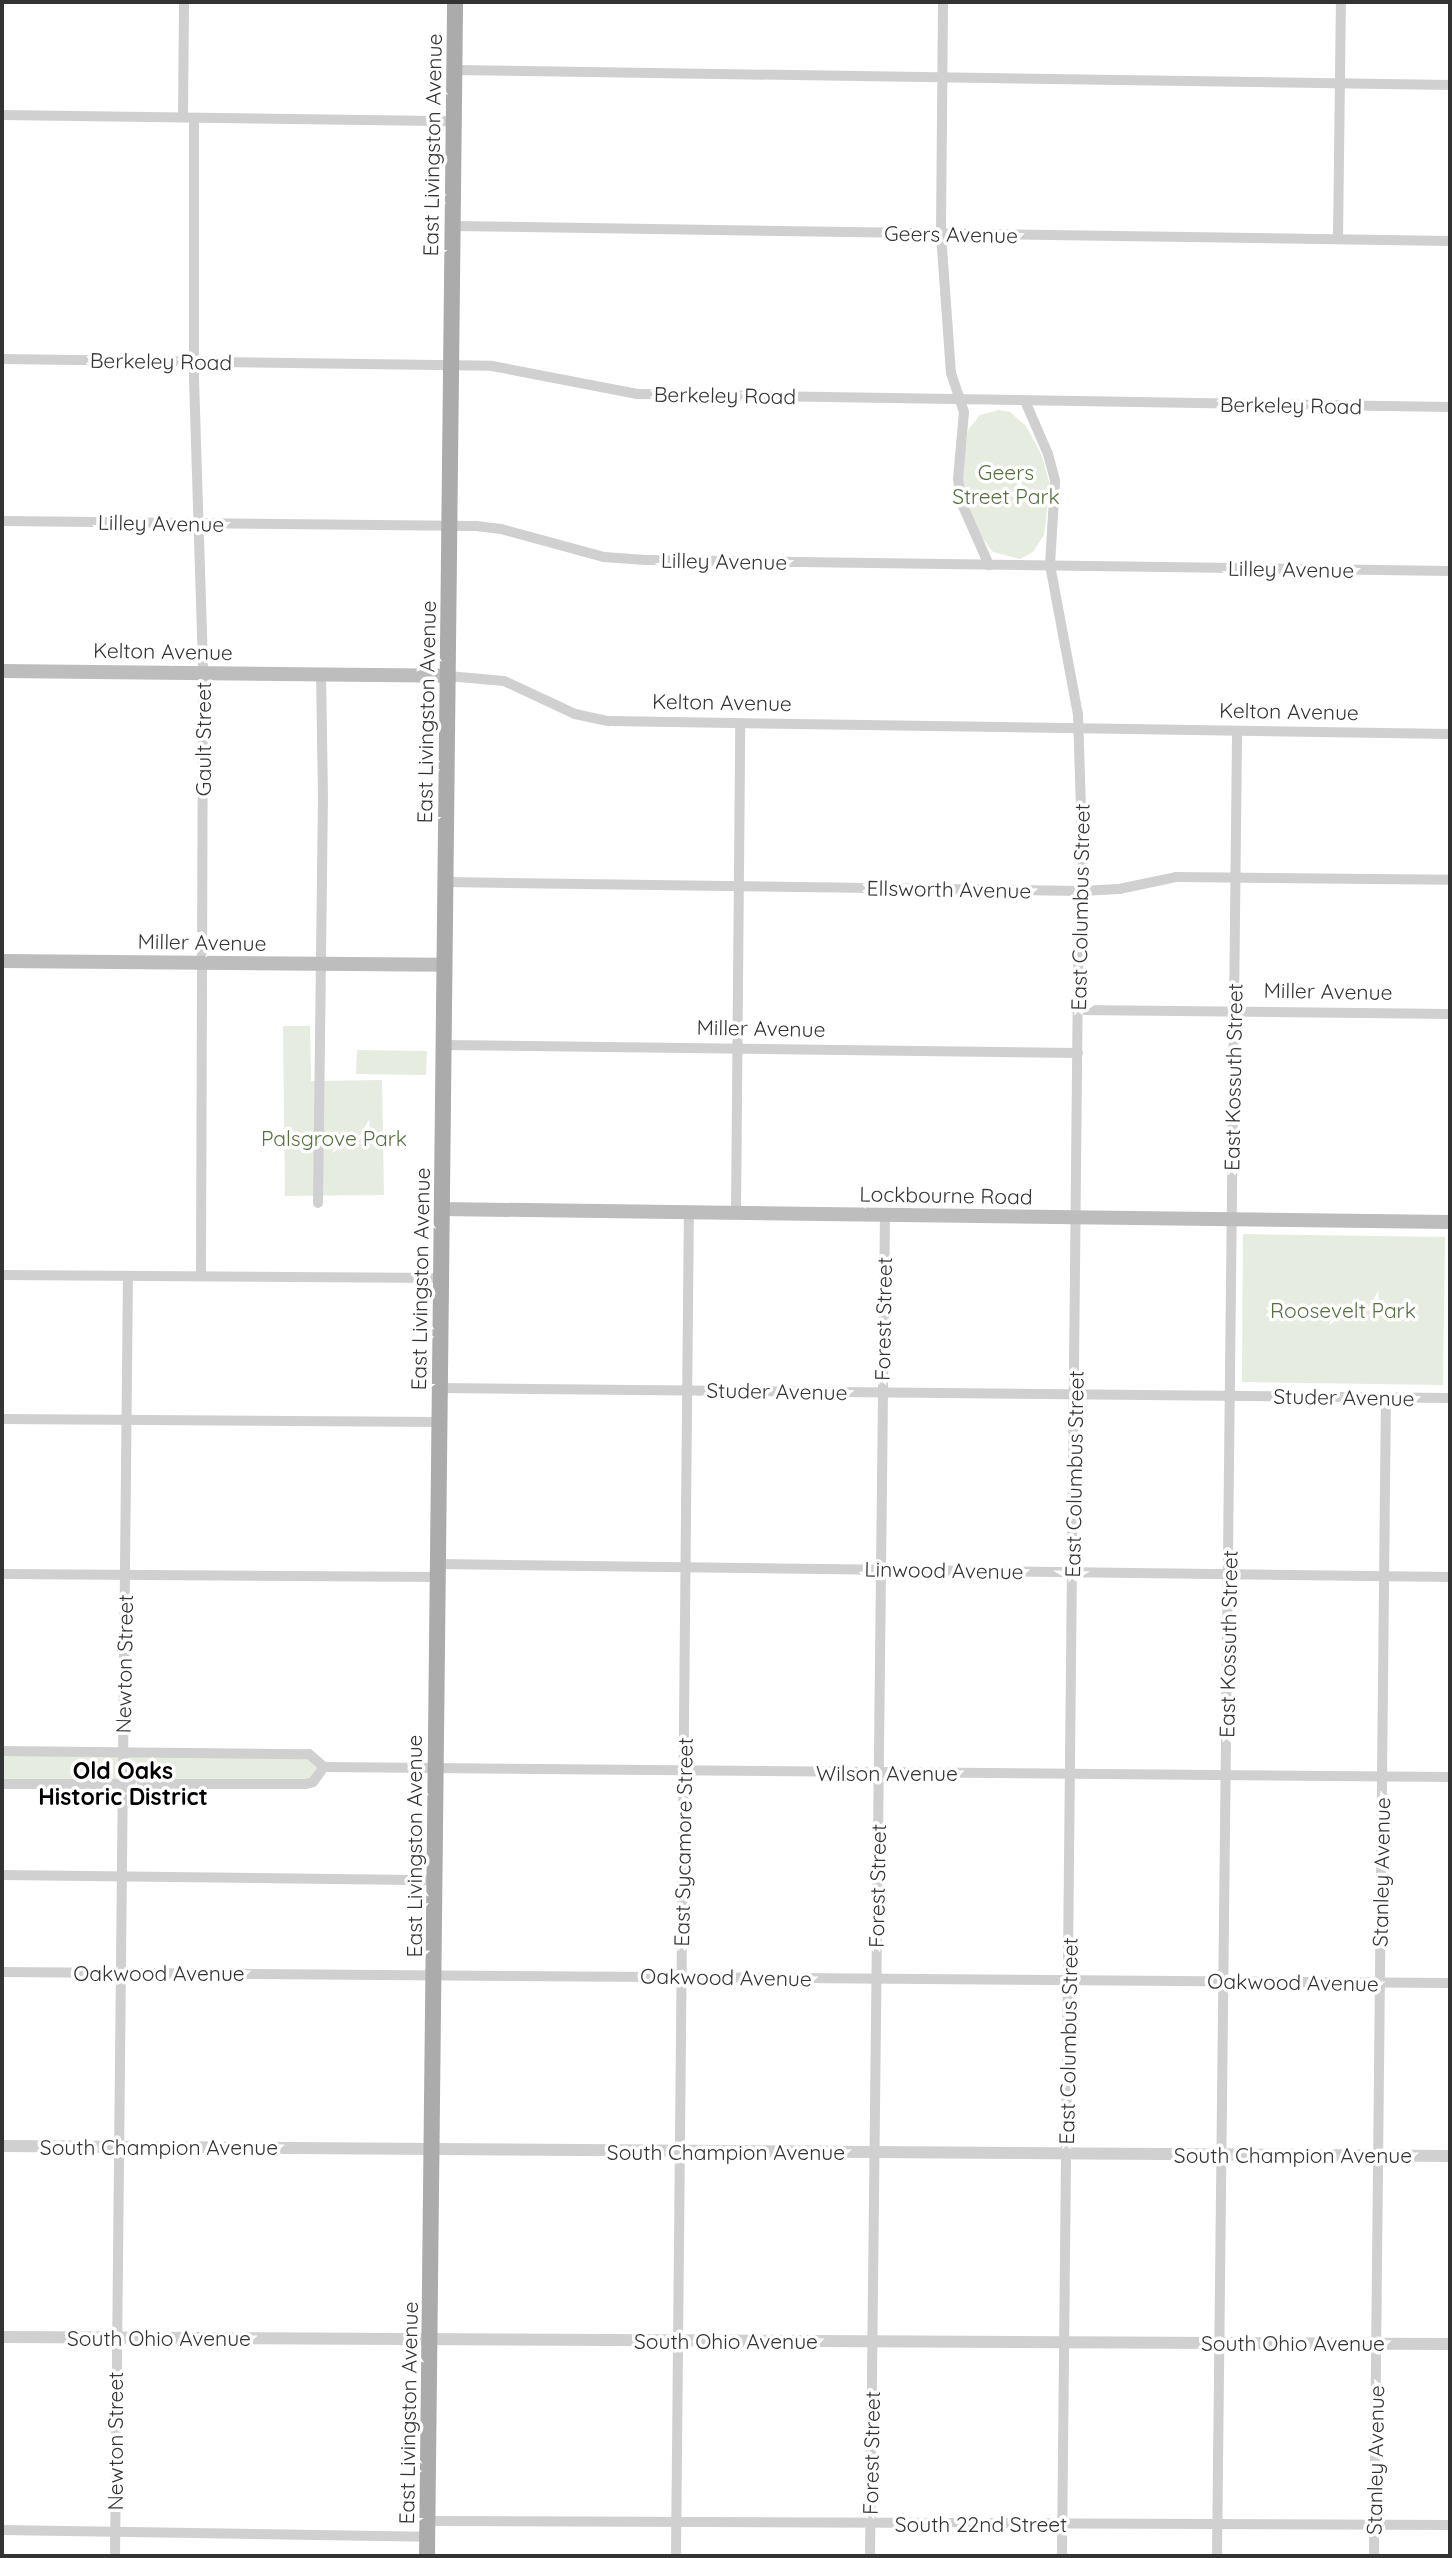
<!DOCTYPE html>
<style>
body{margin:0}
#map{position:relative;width:1452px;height:2558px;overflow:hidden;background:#fff;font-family:Quicksand,sans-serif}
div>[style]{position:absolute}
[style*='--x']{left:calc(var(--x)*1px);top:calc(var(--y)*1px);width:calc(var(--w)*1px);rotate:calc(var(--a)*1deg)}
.green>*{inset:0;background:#e6ecdf}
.minor>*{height:10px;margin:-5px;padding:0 5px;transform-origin:5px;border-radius:5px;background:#d0d0d0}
.tertiary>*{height:12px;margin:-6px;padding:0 6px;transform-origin:6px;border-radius:6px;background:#d0d0d0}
.secondary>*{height:14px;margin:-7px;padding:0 7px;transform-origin:7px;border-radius:7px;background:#bdbdbd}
.primary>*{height:16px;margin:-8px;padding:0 8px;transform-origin:8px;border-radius:8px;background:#ababab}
span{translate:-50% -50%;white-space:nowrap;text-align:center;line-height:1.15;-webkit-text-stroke:7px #fff;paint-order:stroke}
.street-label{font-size:21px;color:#333}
.park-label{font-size:21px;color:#56703f}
.neighbourhood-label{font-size:23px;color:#000;font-weight:700}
.frame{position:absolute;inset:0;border:4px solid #333;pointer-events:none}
</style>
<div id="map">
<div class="green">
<div style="clip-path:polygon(999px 410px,1010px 412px,1026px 426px,1042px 456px,1050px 486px,1044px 535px,1033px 552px,1020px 559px,993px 552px,983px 539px,969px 515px,961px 479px,968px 430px,980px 415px)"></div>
<div style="clip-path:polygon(283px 1026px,310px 1026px,311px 1081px,382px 1080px,384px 1195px,285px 1196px)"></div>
<div style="clip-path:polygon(357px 1050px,427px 1051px,426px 1075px,356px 1074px)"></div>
<div style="clip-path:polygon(1243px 1234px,1445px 1237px,1443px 1385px,1242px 1382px)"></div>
<div style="clip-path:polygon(2px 1753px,311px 1756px,323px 1767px,313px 1782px,2px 1782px)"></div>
</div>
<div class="minor">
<div style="--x:943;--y:2;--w:232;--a:90.5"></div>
<div style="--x:941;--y:234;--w:139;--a:85.9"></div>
<div style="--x:951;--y:373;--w:41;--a:71.6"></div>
<div style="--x:964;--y:412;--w:67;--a:95.1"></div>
<div style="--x:958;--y:479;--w:25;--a:81"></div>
<div style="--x:962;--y:504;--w:67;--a:66.1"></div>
<div style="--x:454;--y:70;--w:996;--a:0.86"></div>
<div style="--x:2;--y:115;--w:452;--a:0.8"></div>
<div style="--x:183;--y:117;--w:115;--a:-89.5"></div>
<div style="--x:194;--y:118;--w:261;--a:90"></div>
<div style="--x:194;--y:379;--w:293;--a:88.2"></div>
<div style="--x:203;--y:672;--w:604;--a:90.19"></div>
<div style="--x:453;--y:226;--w:997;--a:0.86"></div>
<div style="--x:1338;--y:239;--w:237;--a:-89.3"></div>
<div style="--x:2;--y:359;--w:490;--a:0.8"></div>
<div style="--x:492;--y:366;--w:148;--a:10.9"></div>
<div style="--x:637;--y:394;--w:813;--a:0.92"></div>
<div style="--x:1025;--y:401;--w:58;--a:66.5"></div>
<div style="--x:1048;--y:454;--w:28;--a:75"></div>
<div style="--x:1055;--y:481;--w:84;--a:93.4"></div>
<div style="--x:1050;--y:565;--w:152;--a:79.4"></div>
<div style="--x:1078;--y:714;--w:162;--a:88.2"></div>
<div style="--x:1083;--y:876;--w:96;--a:93"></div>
<div style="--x:1078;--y:972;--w:1584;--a:90.58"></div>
<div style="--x:2;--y:521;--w:474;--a:0.6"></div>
<div style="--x:476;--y:526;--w:25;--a:7"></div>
<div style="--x:501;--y:529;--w:107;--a:15.2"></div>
<div style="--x:604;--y:557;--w:42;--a:4.1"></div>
<div style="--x:646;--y:560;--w:804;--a:0.78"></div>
<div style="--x:448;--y:676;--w:56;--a:5.1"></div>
<div style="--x:504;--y:681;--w:78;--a:24.9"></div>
<div style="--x:575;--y:714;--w:35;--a:12"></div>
<div style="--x:609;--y:721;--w:841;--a:0.89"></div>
<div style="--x:445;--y:882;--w:637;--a:0.81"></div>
<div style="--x:1082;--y:891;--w:37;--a:-3"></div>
<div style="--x:1119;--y:889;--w:58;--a:-11.9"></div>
<div style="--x:1176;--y:877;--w:274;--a:0.6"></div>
<div style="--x:1078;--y:1010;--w:372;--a:0.6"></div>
<div style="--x:444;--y:1045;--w:634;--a:0.72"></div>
<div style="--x:318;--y:1203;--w:404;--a:-89.3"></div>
<div style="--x:323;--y:799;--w:125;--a:-90.9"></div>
<div style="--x:736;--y:1213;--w:489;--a:-89.5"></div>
<div style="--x:2;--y:1275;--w:439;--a:0.4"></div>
<div style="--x:440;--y:1388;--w:1010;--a:0.57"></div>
<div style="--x:2;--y:1419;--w:438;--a:0.4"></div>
<div style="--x:438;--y:1564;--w:1012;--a:0.74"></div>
<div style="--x:2;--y:1574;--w:436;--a:0.4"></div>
<div style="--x:2;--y:1751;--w:307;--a:0.6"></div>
<div style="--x:309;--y:1754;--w:20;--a:41"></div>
<div style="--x:324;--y:1767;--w:1126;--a:0.51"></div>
<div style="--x:2;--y:1784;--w:304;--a:0"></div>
<div style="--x:306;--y:1784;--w:7;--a:-16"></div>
<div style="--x:313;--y:1782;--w:19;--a:-54"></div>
<div style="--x:2;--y:1875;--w:433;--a:0.7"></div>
<div style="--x:2;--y:1972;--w:1448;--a:0.44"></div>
<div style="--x:427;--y:2521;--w:1023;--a:0.22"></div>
<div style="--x:2;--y:2530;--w:425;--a:0.9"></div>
<div style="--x:115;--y:2556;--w:1280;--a:-89.42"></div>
<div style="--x:676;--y:2556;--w:1344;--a:-89.45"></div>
<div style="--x:870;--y:2556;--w:1341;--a:-89.36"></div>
<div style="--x:1217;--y:2556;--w:1825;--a:-89.37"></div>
<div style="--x:1374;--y:2556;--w:1158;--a:-89.41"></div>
</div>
<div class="tertiary">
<div style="--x:2;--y:2146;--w:1448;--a:0.4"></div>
<div style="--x:2;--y:2337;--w:1448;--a:0.28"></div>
</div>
<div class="secondary">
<div style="--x:2;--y:671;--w:446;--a:0.6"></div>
<div style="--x:2;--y:961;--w:442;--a:0.5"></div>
<div style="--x:441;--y:1209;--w:1009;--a:0.74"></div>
</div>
<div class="primary">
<div style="--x:427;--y:2556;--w:2554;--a:-89.37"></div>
</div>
<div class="street-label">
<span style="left:432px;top:145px;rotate:-89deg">East Livingston Avenue</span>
<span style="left:951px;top:234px;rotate:1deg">Geers Avenue</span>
<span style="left:161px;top:361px;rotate:1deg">Berkeley Road</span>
<span style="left:725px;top:395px;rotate:1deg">Berkeley Road</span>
<span style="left:1291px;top:405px;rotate:1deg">Berkeley Road</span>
<span style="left:161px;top:523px;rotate:1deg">Lilley Avenue</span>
<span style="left:724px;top:561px;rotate:1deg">Lilley Avenue</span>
<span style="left:1291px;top:569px;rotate:1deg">Lilley Avenue</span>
<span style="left:163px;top:651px;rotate:1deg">Kelton Avenue</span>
<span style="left:722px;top:702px;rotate:1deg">Kelton Avenue</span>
<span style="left:1289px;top:711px;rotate:1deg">Kelton Avenue</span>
<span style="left:426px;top:712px;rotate:-89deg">East Livingston Avenue</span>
<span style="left:203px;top:739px;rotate:-90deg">Gault Street</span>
<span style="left:949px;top:889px;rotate:1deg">Ellsworth Avenue</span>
<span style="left:1080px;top:907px;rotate:-89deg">East Columbus Street</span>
<span style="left:202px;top:942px;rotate:1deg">Miller Avenue</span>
<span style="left:1328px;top:991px;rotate:1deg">Miller Avenue</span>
<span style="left:761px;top:1028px;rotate:1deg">Miller Avenue</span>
<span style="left:1233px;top:1077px;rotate:-89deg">East Kossuth Street</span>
<span style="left:946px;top:1195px;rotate:1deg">Lockbourne Road</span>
<span style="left:420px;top:1279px;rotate:-89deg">East Livingston Avenue</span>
<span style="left:883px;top:1319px;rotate:-89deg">Forest Street</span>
<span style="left:777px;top:1391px;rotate:1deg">Studer Avenue</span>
<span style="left:1344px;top:1397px;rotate:1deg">Studer Avenue</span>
<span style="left:1074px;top:1474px;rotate:-89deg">East Columbus Street</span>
<span style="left:944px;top:1570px;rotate:1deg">Linwood Avenue</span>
<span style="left:1228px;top:1644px;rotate:-89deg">East Kossuth Street</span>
<span style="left:124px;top:1664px;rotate:-89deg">Newton Street</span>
<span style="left:887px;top:1773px">Wilson Avenue</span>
<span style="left:683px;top:1842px;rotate:-89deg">East Sycamore Street</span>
<span style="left:414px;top:1846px;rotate:-90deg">East Livingston Avenue</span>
<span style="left:1381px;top:1872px;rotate:-89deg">Stanley Avenue</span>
<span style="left:877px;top:1886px;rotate:-89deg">Forest Street</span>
<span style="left:159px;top:1973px">Oakwood Avenue</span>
<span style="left:726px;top:1977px;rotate:1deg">Oakwood Avenue</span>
<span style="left:1293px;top:1982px;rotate:1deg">Oakwood Avenue</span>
<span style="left:1068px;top:2041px;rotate:-89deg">East Columbus Street</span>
<span style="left:159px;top:2147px">South Champion Avenue</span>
<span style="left:726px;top:2152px">South Champion Avenue</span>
<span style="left:1293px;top:2155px">South Champion Avenue</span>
<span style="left:159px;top:2338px">South Ohio Avenue</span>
<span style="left:726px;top:2341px">South Ohio Avenue</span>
<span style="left:1293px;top:2343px">South Ohio Avenue</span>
<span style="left:408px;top:2413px;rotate:-89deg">East Livingston Avenue</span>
<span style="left:115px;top:2441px;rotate:-90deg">Newton Street</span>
<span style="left:871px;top:2453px;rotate:-89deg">Forest Street</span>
<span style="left:1375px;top:2460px;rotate:-89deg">Stanley Avenue</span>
<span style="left:981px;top:2524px">South 22nd Street</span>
</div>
<div class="park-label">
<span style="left:1006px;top:484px">Geers<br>Street Park</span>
<span style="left:334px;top:1138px">Palsgrove Park</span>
<span style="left:1343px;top:1310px">Roosevelt Park</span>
</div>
<div class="neighbourhood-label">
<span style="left:123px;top:1784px">Old Oaks<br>Historic District</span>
</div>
<div class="frame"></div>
</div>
